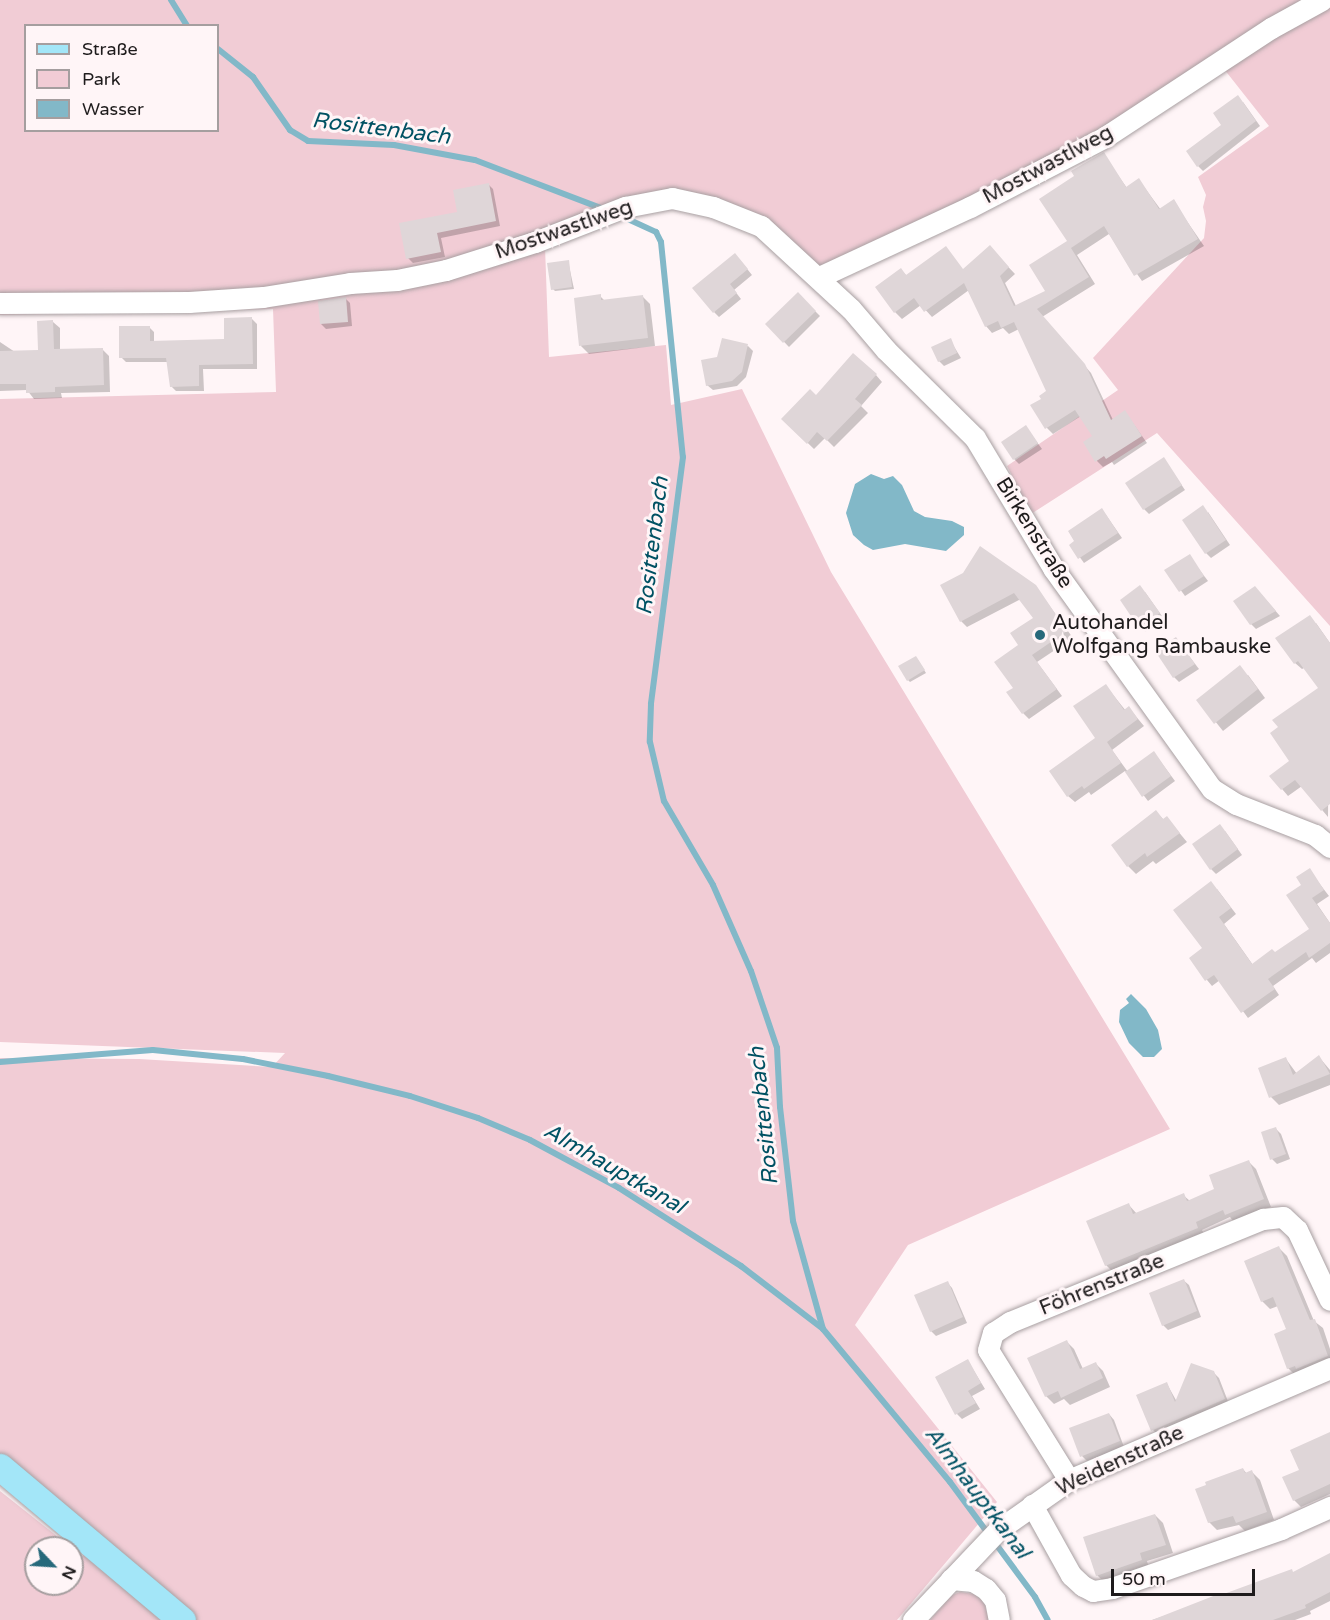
<!DOCTYPE html>
<meta charset="utf-8">
<style>
body{margin:0}
#map{position:relative;width:1330px;height:1620px;overflow:hidden;background:#fff5f7;font-family:"Varela Round",sans-serif}
div>[style]{position:absolute}
[style*='--x']{left:calc(var(--x)*1px);top:calc(var(--y)*1px);width:calc(var(--w)*1px);rotate:calc(var(--a)*1deg)}
.green>*{inset:0;background:#f1ccd5}
.water>*{inset:0;background:#82b8c8}
.shadow>*{inset:0;background:#0003}
.stream>*{height:6px;margin:-3px;padding:0 3px;transform-origin:3px;border-radius:3px;background:#82b8c8}
.building>*{inset:0;background:#dfd6d8}
.roads{filter:drop-shadow(0 0 2px #a89fa1) drop-shadow(0 0 2px #a89fa1)}
.minor>*{height:21px;margin:-10.5px;padding:0 10.5px;transform-origin:10.5px;border-radius:10.5px;background:#fff}
.major>*{height:27px;margin:-13.5px;padding:0 13.5px;transform-origin:13.5px;border-radius:13.5px;background:#a3e6f8}
.dots>*{width:16px;height:16px;translate:-50% -50%;box-sizing:border-box;border:3px solid #fff5f7;border-radius:50%}
span{translate:-50% -50%;white-space:nowrap;text-align:center;line-height:1.15;-webkit-text-stroke:6px #fff5f7;paint-order:stroke}
.street-label{font-size:21px;color:#1e1b1c}
.poi-label{font-size:21px;color:#1e1b1c}
.left{translate:0 -50%;text-align:left}
.water-label{font-size:22px;color:#005163;font-style:italic}
.legend{position:absolute;left:24px;top:24px;width:195px;height:108px;box-sizing:border-box;background:#fff5f7;border:2px solid #a59e9f;margin:0;padding:8px 10px;list-style:none;font-size:18px;color:#1e1b1c}
.legend li{display:flex;align-items:center;gap:12px;height:30px}
.legend b{width:30px;border:2px solid #a59e9f}
.north{position:absolute;left:24px;top:1536px;width:60px;height:60px;box-sizing:border-box;background:#fff5f7;border:2px solid #a59e9f;border-radius:50%;rotate:115deg;font-size:16px;font-weight:700;line-height:24px;text-align:center;color:#1e1b1c}
.north::after{content:'';display:block;margin:auto;width:21px;height:27px;background:#26697b;clip-path:polygon(50% 0,100% 100%,50% 72%,0 100%)}
.scale{position:absolute;left:1111px;top:1569px;width:144px;height:27px;box-sizing:border-box;border:3px solid #1e1b1c;border-top:0;padding-left:8px;font-size:18px;line-height:21px;white-space:nowrap;color:#1e1b1c;-webkit-text-stroke:4px #fff5f7;paint-order:stroke}
</style>
<div id="map">
<div class="green">
<div style="clip-path:polygon(evenodd,0 0,1330px 0,1330px 626px,1157px 433px,1031px 514px,1007px 466px,1118px 390px,1093px 358px,1204px 238px,1206px 221px,1203px 207px,1206px 195px,1198px 177px,1269px 126px,1224px 69px,844px 271px,817px 291px,769px 242px,719px 218px,663px 207px,614px 220px,545px 247px,549px 357px,666px 345px,671px 405px,742px 389px,831px 572px,1170px 1129px,908px 1245px,855px 1325px,997px 1502px,897px 1620px,0 1620px,0 1491px,72px 1548px,36px 1548px,36px 1584px,72px 1584px,72px 1548px,82px 1557px,99px 1535px,0 1455px,0 1058px,139px 1059px,272px 1067px,285px 1053px,0 1042px,0 399px,276px 392px,273px 309px,0 315px,0 0,26px 26px,218px 26px,218px 130px,26px 130px,26px 26px)"></div>
<div style="clip-path:polygon(960px 1592px,974px 1594px,984px 1602px,989px 1620px,930px 1620px,952px 1595px)"></div>
</div>
<div class="water">
<div style="clip-path:polygon(871px 474px,884px 479px,893px 476px,902px 485px,914px 511px,925px 517px,952px 521px,964px 527px,964px 535px,946px 551px,905px 544px,873px 550px,864px 545px,853px 535px,846px 513px,855px 484px)"></div>
<div style="clip-path:polygon(1131px 994px,1146px 1009px,1158px 1030px,1162px 1049px,1154px 1057px,1143px 1057px,1129px 1043px,1119px 1022px,1120px 1010px,1129px 1003px,1126px 999px)"></div>
</div>
<div class="shadow">
<div style="clip-path:polygon(1243px 102px,1260px 126px,1203px 171px,1198px 166px,1224px 126px)"></div>
<div style="clip-path:polygon(1103px 154px,1127px 188px,1139px 180px,1161px 210px,1173px 201px,1204px 246px,1142px 281px,1109px 234px,1077px 255px,1095px 284px,1042px 317px,1091px 373px,1113px 420px,1125px 412px,1147px 443px,1114px 465px,1112px 462px,1103px 467px,1097px 461px,1095px 437px,1081px 416px,1053px 434px,1047px 428px,1044px 399px,1048px 392px,1019px 329px,1009px 334px,1003px 328px,992px 333px,986px 326px,969px 290px,932px 317px,921px 305px,902px 319px,895px 312px,901px 270px,907px 276px,964px 270px,996px 254px,1015px 274px,1005px 283px,1016px 306px,1047px 291px,1069px 242px,1076px 176px)"></div>
<div style="clip-path:polygon(488px 184px,493px 189px,500px 226px,441px 238px,445px 257px,413px 263px,408px 258px)"></div>
<div style="clip-path:polygon(740px 260px,752px 275px,734px 290px,741px 299px,719px 317px,714px 312px)"></div>
<div style="clip-path:polygon(568px 261px,574px 289px,555px 291px,553px 289px)"></div>
<div style="clip-path:polygon(798px 294px,820px 316px,789px 347px,767px 324px)"></div>
<div style="clip-path:polygon(600px 296px,605px 301px,642px 296px,650px 304px,655px 346px,589px 354px,581px 346px)"></div>
<div style="clip-path:polygon(345px 298px,350px 303px,352px 326px,326px 329px,321px 324px)"></div>
<div style="clip-path:polygon(252px 319px,257px 324px,257px 369px,203px 369px,204px 391px,176px 391px,171px 386px,168px 362px,126px 362px,121px 357px,149px 327px,154px 332px,154px 342px,226px 340px)"></div>
<div style="clip-path:polygon(53px 322px,60px 328px,60px 350px,102px 349px,109px 356px,110px 392px,61px 393px,62px 398px,34px 399px,27px 390px,0 391px,0 342px,15px 352px,39px 352px)"></div>
<div style="clip-path:polygon(950px 340px,961px 358px,944px 366px,939px 361px)"></div>
<div style="clip-path:polygon(748px 346px,753px 351px,746px 377px,737px 386px,713px 390px,707px 385px,718px 359px)"></div>
<div style="clip-path:polygon(876px 375px,882px 382px,861px 406px,868px 413px,834px 447px,825px 438px,814px 449px,783px 419px,816px 397px)"></div>
<div style="clip-path:polygon(1026px 427px,1042px 449px,1019px 464px,1014px 459px)"></div>
<div style="clip-path:polygon(1164px 459px,1185px 490px,1149px 514px,1144px 509px)"></div>
<div style="clip-path:polygon(1208px 512px,1230px 545px,1211px 558px,1206px 553px)"></div>
<div style="clip-path:polygon(1106px 515px,1122px 538px,1084px 563px,1071px 545px)"></div>
<div style="clip-path:polygon(1189px 556px,1208px 581px,1185px 596px,1167px 571px)"></div>
<div style="clip-path:polygon(942px 585px,1035px 586px,1073px 638px,1037px 662px,1062px 696px,1029px 719px,1023px 713px,1015px 688px,1021px 645px,1035px 618px,1021px 599px,967px 627px,961px 621px)"></div>
<div style="clip-path:polygon(1145px 592px,1164px 619px,1145px 632px,1140px 627px)"></div>
<div style="clip-path:polygon(1260px 593px,1280px 616px,1256px 629px,1251px 624px)"></div>
<div style="clip-path:polygon(1316px 623px,1330px 643px,1328px 817px,1302px 786px,1288px 796px,1271px 776px,1291px 761px,1320px 688px,1304px 668px,1302px 669px,1295px 663px,1277px 638px)"></div>
<div style="clip-path:polygon(1176px 639px,1199px 669px,1179px 682px,1174px 677px)"></div>
<div style="clip-path:polygon(918px 660px,926px 673px,910px 682px,908px 680px)"></div>
<div style="clip-path:polygon(1248px 675px,1265px 698px,1223px 731px,1198px 700px)"></div>
<div style="clip-path:polygon(1106px 686px,1126px 711px,1129px 708px,1144px 726px,1112px 750px,1128px 772px,1158px 758px,1175px 781px,1148px 801px,1125px 771px,1091px 795px,1089px 792px,1075px 802px,1068px 796px,1097px 739px)"></div>
<div style="clip-path:polygon(1156px 812px,1164px 820px,1167px 818px,1187px 842px,1156px 864px,1153px 861px,1136px 874px,1128px 866px)"></div>
<div style="clip-path:polygon(1225px 831px,1242px 855px,1216px 874px,1211px 869px)"></div>
<div style="clip-path:polygon(1309px 870px,1329px 896px,1317px 904px,1330px 923px,1330px 953px,1316px 963px,1312px 958px,1273px 986px,1279px 995px,1248px 1018px,1220px 980px,1212px 986px,1207px 980px,1204px 949px,1217px 889px,1236px 914px,1224px 924px,1253px 965px,1275px 954px,1311px 929px,1303px 885px)"></div>
<div style="clip-path:polygon(1319px 1057px,1330px 1070px,1330px 1085px,1279px 1105px,1271px 1097px,1260px 1069px,1286px 1059px,1297px 1074px)"></div>
<div style="clip-path:polygon(1276px 1129px,1281px 1134px,1290px 1159px,1277px 1164px,1272px 1159px)"></div>
<div style="clip-path:polygon(1249px 1162px,1256px 1169px,1271px 1207px,1233px 1221px,1230px 1217px,1202px 1230px,1205px 1236px,1113px 1272px,1106px 1265px,1128px 1204px,1137px 1214px,1183px 1195px,1190px 1201px,1216px 1189px)"></div>
<div style="clip-path:polygon(1279px 1248px,1287px 1256px,1314px 1321px,1323px 1328px,1330px 1349px,1330px 1366px,1296px 1376px,1288px 1368px,1288px 1330px,1278px 1306px,1270px 1309px,1262px 1301px)"></div>
<div style="clip-path:polygon(1183px 1280px,1189px 1285px,1201px 1317px,1168px 1330px,1163px 1325px)"></div>
<div style="clip-path:polygon(947px 1282px,952px 1288px,967px 1323px,936px 1336px,931px 1331px)"></div>
<div style="clip-path:polygon(1066px 1341px,1074px 1349px,1083px 1369px,1095px 1363px,1103px 1371px,1110px 1387px,1070px 1405px,1064px 1399px,1054px 1404px,1046px 1396px)"></div>
<div style="clip-path:polygon(968px 1361px,985px 1389px,972px 1396px,980px 1409px,962px 1419px,957px 1414px)"></div>
<div style="clip-path:polygon(1213px 1372px,1219px 1378px,1229px 1404px,1158px 1435px,1153px 1430px,1167px 1384px,1177px 1402px)"></div>
<div style="clip-path:polygon(1109px 1414px,1114px 1420px,1124px 1447px,1087px 1461px,1082px 1456px)"></div>
<div style="clip-path:polygon(1330px 1434px,1330px 1494px,1301px 1507px,1294px 1500px)"></div>
<div style="clip-path:polygon(1243px 1469px,1247px 1474px,1252px 1472px,1260px 1480px,1274px 1520px,1245px 1531px,1239px 1525px,1217px 1530px,1209px 1522px)"></div>
<div style="clip-path:polygon(1155px 1515px,1163px 1523px,1173px 1553px,1147px 1561px,1149px 1568px,1105px 1583px,1097px 1575px)"></div>
<div style="clip-path:polygon(1330px 1555px,1330px 1601px,1310px 1611px,1311px 1614px,1295px 1620px,1152px 1620px,1294px 1573px)"></div>
</div>
<div class="stream">
<div style="--x:171;--y:0;--w:31;--a:58"></div>
<div style="--x:218;--y:49;--w:45;--a:38.7"></div>
<div style="--x:253;--y:77;--w:65;--a:55.1"></div>
<div style="--x:290;--y:130;--w:21;--a:31"></div>
<div style="--x:308;--y:141;--w:86;--a:2.7"></div>
<div style="--x:394;--y:145;--w:82;--a:10.5"></div>
<div style="--x:475;--y:160;--w:137;--a:20.9"></div>
<div style="--x:619;--y:215;--w:41;--a:24.7"></div>
<div style="--x:656;--y:232;--w:11;--a:63"></div>
<div style="--x:661;--y:242;--w:216;--a:84.2"></div>
<div style="--x:683;--y:457;--w:249;--a:97.4"></div>
<div style="--x:651;--y:704;--w:38;--a:92"></div>
<div style="--x:650;--y:742;--w:61;--a:76.7"></div>
<div style="--x:664;--y:801;--w:97;--a:59.7"></div>
<div style="--x:713;--y:885;--w:94;--a:66.2"></div>
<div style="--x:751;--y:971;--w:81;--a:71.3"></div>
<div style="--x:777;--y:1048;--w:59;--a:87.1"></div>
<div style="--x:780;--y:1107;--w:115;--a:83.5"></div>
<div style="--x:793;--y:1221;--w:112;--a:74.5"></div>
<div style="--x:0;--y:1062;--w:153;--a:-4.5"></div>
<div style="--x:153;--y:1050;--w:90;--a:5.7"></div>
<div style="--x:243;--y:1059;--w:87;--a:11.3"></div>
<div style="--x:328;--y:1076;--w:84;--a:13.7"></div>
<div style="--x:410;--y:1096;--w:71;--a:17.9"></div>
<div style="--x:478;--y:1118;--w:56;--a:22.9"></div>
<div style="--x:530;--y:1140;--w:101;--a:28.3"></div>
<div style="--x:619;--y:1188;--w:145;--a:32.6"></div>
<div style="--x:741;--y:1266;--w:103;--a:37.5"></div>
<div style="--x:823;--y:1329;--w:199;--a:50.3"></div>
<div style="--x:950;--y:1482;--w:143;--a:53.5"></div>
<div style="--x:1035;--y:1597;--w:26;--a:61"></div>
</div>
<div class="building">
<div style="clip-path:polygon(1238px 95px,1256px 121px,1197px 167px,1186px 151px,1221px 125px,1213px 113px)"></div>
<div style="clip-path:polygon(1104px 152px,1126px 187px,1139px 178px,1159px 209px,1174px 199px,1198px 239px,1134px 276px,1104px 226px,1071px 248px,1089px 277px,1037px 309px,1085px 364px,1111px 420px,1125px 410px,1142px 436px,1106px 459px,1104px 456px,1095px 462px,1083px 442px,1092px 436px,1075px 410px,1045px 429px,1030px 405px,1041px 399px,1039px 396px,1046px 391px,1014px 322px,1001px 328px,998px 321px,985px 327px,964px 283px,924px 312px,914px 298px,894px 313px,875px 287px,901px 268px,906px 275px,946px 246px,963px 269px,990px 245px,1009px 267px,1000px 276px,1014px 306px,1045px 291px,1029px 265px,1067px 241px,1039px 199px,1074px 176px,1071px 171px)"></div>
<div style="clip-path:polygon(489px 183px,496px 221px,437px 233px,441px 252px,406px 259px,399px 223px,457px 212px,453px 190px)"></div>
<div style="clip-path:polygon(735px 253px,748px 269px,730px 284px,737px 293px,713px 313px,692px 288px)"></div>
<div style="clip-path:polygon(569px 260px,572px 287px,551px 290px,547px 263px)"></div>
<div style="clip-path:polygon(798px 292px,816px 311px,783px 343px,765px 324px)"></div>
<div style="clip-path:polygon(601px 294px,601px 300px,643px 295px,648px 338px,579px 346px,574px 298px)"></div>
<div style="clip-path:polygon(346px 297px,348px 322px,320px 324px,318px 301px)"></div>
<div style="clip-path:polygon(252px 317px,253px 364px,199px 365px,199px 386px,170px 387px,166px 358px,119px 358px,119px 326px,150px 326px,150px 341px,224px 339px,224px 318px)"></div>
<div style="clip-path:polygon(53px 320px,54px 349px,103px 348px,104px 385px,55px 387px,55px 392px,26px 393px,26px 384px,0 384px,0 351px,38px 350px,37px 321px)"></div>
<div style="clip-path:polygon(722px 338px,748px 344px,742px 372px,732px 381px,706px 386px,701px 360px,717px 357px)"></div>
<div style="clip-path:polygon(951px 338px,957px 353px,938px 362px,931px 347px)"></div>
<div style="clip-path:polygon(853px 353px,877px 374px,855px 399px,862px 405px,827px 441px,817px 432px,807px 444px,781px 419px,810px 389px,816px 395px)"></div>
<div style="clip-path:polygon(1026px 425px,1038px 443px,1013px 460px,1001px 442px)"></div>
<div style="clip-path:polygon(1164px 457px,1182px 485px,1143px 510px,1125px 483px)"></div>
<div style="clip-path:polygon(1203px 505px,1226px 540px,1205px 554px,1182px 520px)"></div>
<div style="clip-path:polygon(1102px 508px,1118px 533px,1078px 559px,1069px 545px,1074px 541px,1068px 531px)"></div>
<div style="clip-path:polygon(980px 546px,1036px 585px,1067px 631px,1032px 655px,1057px 689px,1022px 714px,1006px 692px,1013px 688px,994px 662px,1018px 645px,1010px 633px,1033px 618px,1014px 593px,960px 622px,940px 585px,963px 573px)"></div>
<div style="clip-path:polygon(1190px 554px,1204px 576px,1179px 592px,1164px 570px)"></div>
<div style="clip-path:polygon(1140px 585px,1160px 613px,1139px 628px,1120px 600px)"></div>
<div style="clip-path:polygon(1255px 586px,1276px 611px,1250px 625px,1233px 601px)"></div>
<div style="clip-path:polygon(1310px 615px,1330px 643px,1330px 804px,1321px 811px,1295px 780px,1281px 790px,1269px 776px,1289px 761px,1270px 733px,1278px 727px,1272px 720px,1318px 688px,1298px 661px,1294px 664px,1275px 638px)"></div>
<div style="clip-path:polygon(1176px 637px,1195px 664px,1173px 678px,1155px 651px)"></div>
<div style="clip-path:polygon(916px 656px,925px 670px,907px 681px,898px 666px)"></div>
<div style="clip-path:polygon(1240px 665px,1258px 689px,1214px 724px,1196px 700px)"></div>
<div style="clip-path:polygon(1106px 684px,1124px 710px,1129px 706px,1138px 719px,1107px 742px,1121px 763px,1084px 789px,1082px 786px,1067px 797px,1049px 771px,1095px 738px,1073px 706px)"></div>
<div style="clip-path:polygon(1154px 751px,1171px 776px,1142px 797px,1125px 772px)"></div>
<div style="clip-path:polygon(1156px 810px,1163px 819px,1167px 816px,1180px 833px,1147px 857px,1145px 853px,1127px 867px,1111px 845px)"></div>
<div style="clip-path:polygon(1220px 824px,1238px 849px,1210px 870px,1192px 844px)"></div>
<div style="clip-path:polygon(1310px 868px,1324px 890px,1312px 898px,1330px 923px,1330px 943px,1309px 958px,1306px 952px,1268px 979px,1275px 989px,1241px 1013px,1214px 975px,1205px 981px,1189px 958px,1202px 948px,1173px 910px,1211px 881px,1231px 908px,1219px 917px,1252px 964px,1272px 949px,1275px 952px,1309px 929px,1286px 895px,1301px 885px,1296px 877px)"></div>
<div style="clip-path:polygon(1319px 1055px,1330px 1074px,1269px 1098px,1258px 1068px,1286px 1057px,1293px 1075px)"></div>
<div style="clip-path:polygon(1276px 1127px,1286px 1154px,1270px 1160px,1261px 1132px)"></div>
<div style="clip-path:polygon(1249px 1160px,1264px 1199px,1225px 1215px,1223px 1210px,1196px 1222px,1198px 1228px,1105px 1266px,1086px 1221px,1129px 1203px,1133px 1214px,1184px 1193px,1187px 1201px,1214px 1189px,1209px 1175px)"></div>
<div style="clip-path:polygon(1279px 1246px,1310px 1320px,1315px 1319px,1328px 1356px,1296px 1369px,1295px 1366px,1287px 1369px,1274px 1334px,1286px 1329px,1273px 1297px,1261px 1302px,1244px 1261px)"></div>
<div style="clip-path:polygon(1184px 1279px,1197px 1311px,1162px 1326px,1149px 1293px)"></div>
<div style="clip-path:polygon(948px 1281px,963px 1317px,930px 1332px,914px 1295px)"></div>
<div style="clip-path:polygon(1067px 1340px,1080px 1369px,1096px 1362px,1103px 1378px,1061px 1398px,1058px 1391px,1045px 1397px,1027px 1358px)"></div>
<div style="clip-path:polygon(968px 1359px,981px 1383px,968px 1391px,976px 1403px,955px 1415px,935px 1377px)"></div>
<div style="clip-path:polygon(1191px 1363px,1214px 1371px,1225px 1399px,1151px 1431px,1136px 1395px,1167px 1382px,1175px 1402px)"></div>
<div style="clip-path:polygon(1109px 1413px,1120px 1441px,1080px 1457px,1069px 1428px)"></div>
<div style="clip-path:polygon(1330px 1432px,1330px 1484px,1293px 1501px,1282px 1477px,1299px 1470px,1290px 1450px)"></div>
<div style="clip-path:polygon(1243px 1468px,1245px 1473px,1252px 1470px,1267px 1512px,1236px 1523px,1233px 1516px,1208px 1523px,1195px 1489px,1206px 1485px,1205px 1482px)"></div>
<div style="clip-path:polygon(1155px 1514px,1166px 1545px,1140px 1553px,1142px 1560px,1096px 1576px,1083px 1537px)"></div>
<div style="clip-path:polygon(1330px 1553px,1330px 1592px,1305px 1605px,1306px 1608px,1273px 1620px,1152px 1620px,1221px 1593px,1221px 1595px,1292px 1569px,1293px 1572px)"></div>
</div>
<div class="roads">
<div class="minor">
<div style="--x:819;--y:277;--w:166;--a:-24.9"></div>
<div style="--x:970;--y:207;--w:152;--a:-27.4"></div>
<div style="--x:1105;--y:137;--w:199;--a:-33.3"></div>
<div style="--x:1271;--y:28;--w:58;--a:-28.8"></div>
<div style="--x:0;--y:303;--w:189;--a:-0.3"></div>
<div style="--x:189;--y:302;--w:74;--a:-3.9"></div>
<div style="--x:263;--y:297;--w:88;--a:-9.1"></div>
<div style="--x:350;--y:283;--w:47;--a:-3.7"></div>
<div style="--x:397;--y:280;--w:50;--a:-11.5"></div>
<div style="--x:446;--y:270;--w:93;--a:-17.5"></div>
<div style="--x:535;--y:242;--w:97;--a:-21.3"></div>
<div style="--x:625;--y:207;--w:48;--a:-10.8"></div>
<div style="--x:672;--y:198;--w:42;--a:12.4"></div>
<div style="--x:713;--y:207;--w:52;--a:21.6"></div>
<div style="--x:761;--y:226;--w:122;--a:42.7"></div>
<div style="--x:851;--y:309;--w:54;--a:49.5"></div>
<div style="--x:886;--y:350;--w:125;--a:44.7"></div>
<div style="--x:975;--y:438;--w:152;--a:59"></div>
<div style="--x:1053;--y:568;--w:272;--a:54.3"></div>
<div style="--x:1212;--y:789;--w:28;--a:32"></div>
<div style="--x:1236;--y:804;--w:85;--a:21.4"></div>
<div style="--x:1315;--y:835;--w:19;--a:39"></div>
<div style="--x:1069;--y:1480;--w:153;--a:-121.9"></div>
<div style="--x:988;--y:1350;--w:18;--a:-74"></div>
<div style="--x:993;--y:1333;--w:20;--a:-33"></div>
<div style="--x:1010;--y:1322;--w:273;--a:-22.2"></div>
<div style="--x:1263;--y:1219;--w:20;--a:-6"></div>
<div style="--x:1283;--y:1217;--w:19;--a:43"></div>
<div style="--x:1297;--y:1230;--w:77;--a:64.8"></div>
<div style="--x:1032;--y:1505;--w:80;--a:60.9"></div>
<div style="--x:1071;--y:1575;--w:16;--a:43"></div>
<div style="--x:1083;--y:1586;--w:11;--a:27"></div>
<div style="--x:1093;--y:1591;--w:19;--a:-9"></div>
<div style="--x:1112;--y:1588;--w:179;--a:-19.2"></div>
<div style="--x:1281;--y:1529;--w:54;--a:-24.2"></div>
<div style="--x:951;--y:1579;--w:22;--a:5"></div>
<div style="--x:973;--y:1581;--w:15;--a:32"></div>
<div style="--x:986;--y:1589;--w:14;--a:51"></div>
<div style="--x:995;--y:1600;--w:20;--a:79"></div>
<div style="--x:913;--y:1620;--w:124;--a:-46.6"></div>
<div style="--x:998;--y:1530;--w:87;--a:-35.2"></div>
<div style="--x:1069;--y:1480;--w:284;--a:-23.2"></div>
</div>
<div class="major">
<div style="--x:0;--y:1467;--w:238;--a:40.1"></div>
</div>
</div>
<div class="dots">
<div style="left:1040px;top:635px;background:#26697b"></div>
</div>
<div class="street-label">
<span style="left:1048px;top:165px;rotate:-28deg">Mostwastlweg</span>
<span style="left:564px;top:230px;rotate:-19deg">Mostwastlweg</span>
<span style="left:1034px;top:533px;rotate:58deg">Birkenstraße</span>
<span style="left:1102px;top:1285px;rotate:-22deg">Föhrenstraße</span>
<span style="left:1120px;top:1461px;rotate:-25deg">Weidenstraße</span>
</div>
<div class="poi-label">
<span class="left" style="left:1052px;top:635px">Autohandel<br>Wolfgang Rambauske</span>
</div>
<div class="water-label">
<span style="left:381px;top:129px;rotate:7deg">Rosittenbach</span>
<span style="left:653px;top:546px;rotate:-83deg">Rosittenbach</span>
<span style="left:764px;top:1116px;rotate:-96deg">Rosittenbach</span>
<span style="left:614px;top:1169px;rotate:30deg">Almhauptkanal</span>
<span style="left:977px;top:1493px;rotate:53deg">Almhauptkanal</span>
</div>
<ul class="legend">
<li><b style="height:8px;background:#a3e6f8"></b>Straße</li>
<li><b style="height:16px;background:#f1ccd5"></b>Park</li>
<li><b style="height:16px;background:#82b8c8"></b>Wasser</li>
</ul>
<div class="north">N</div>
<div class="scale">50 m</div>
</div>
